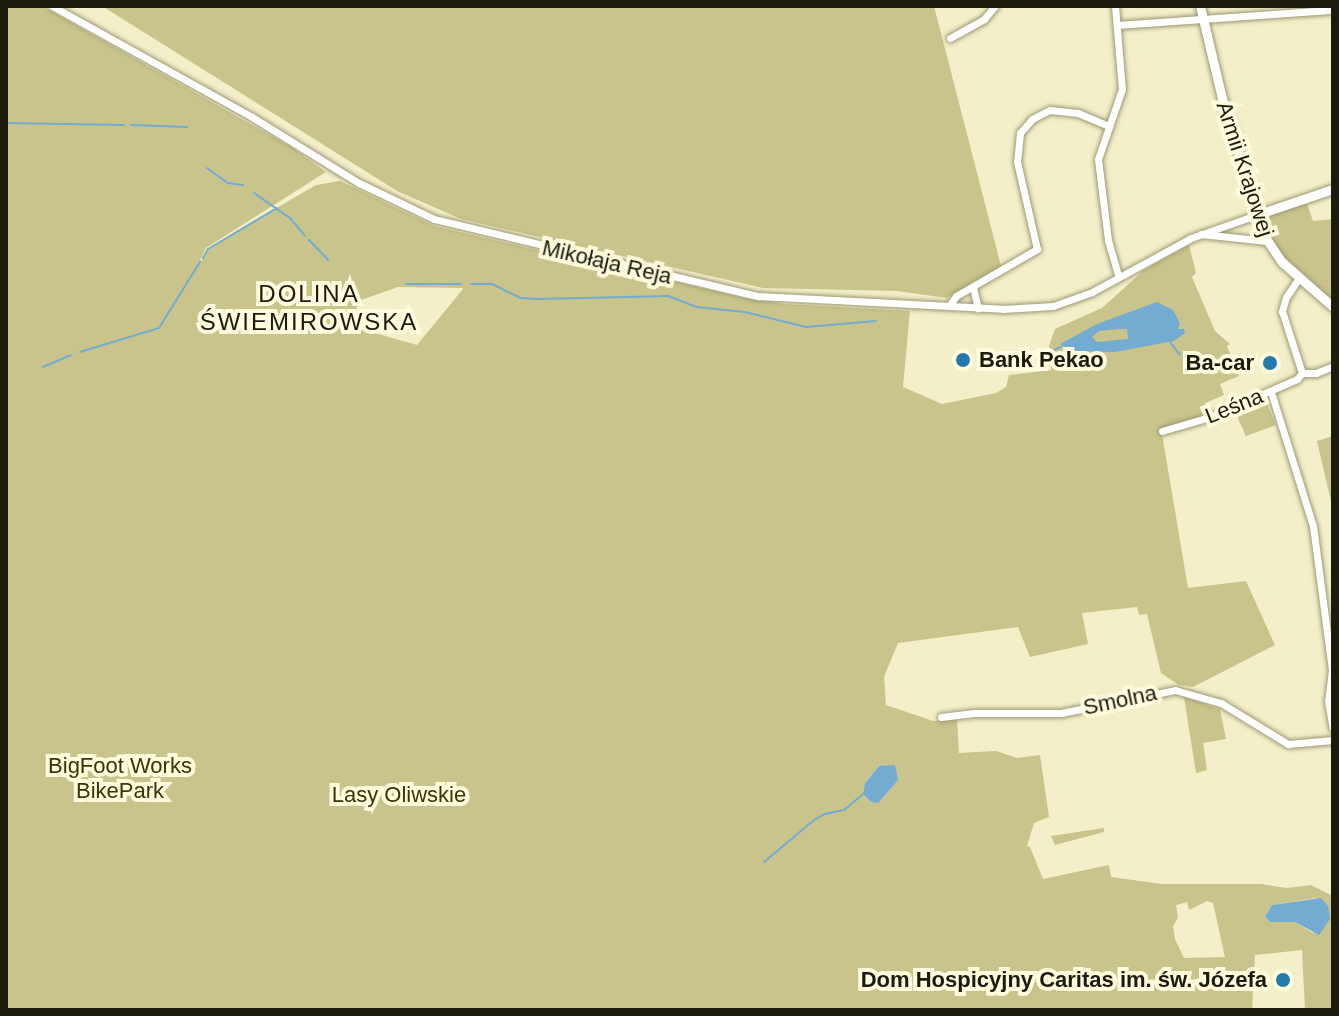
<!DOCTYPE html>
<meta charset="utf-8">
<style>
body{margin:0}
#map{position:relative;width:1339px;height:1016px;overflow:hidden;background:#f3efc9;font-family:Helvetica,sans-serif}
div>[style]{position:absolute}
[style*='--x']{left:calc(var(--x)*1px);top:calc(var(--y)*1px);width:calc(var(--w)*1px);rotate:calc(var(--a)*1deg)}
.green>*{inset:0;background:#c9c48b}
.water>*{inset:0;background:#74acd1}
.stream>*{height:2px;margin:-1px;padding:0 1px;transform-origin:1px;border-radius:1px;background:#74acd1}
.roads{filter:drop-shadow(0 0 2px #9c9975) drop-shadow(0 0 2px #9c9975)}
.street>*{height:7px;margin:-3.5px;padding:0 3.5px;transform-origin:3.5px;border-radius:3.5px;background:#fff}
.secondary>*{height:9px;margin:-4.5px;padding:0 4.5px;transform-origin:4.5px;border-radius:4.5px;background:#fff}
.dots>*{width:22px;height:22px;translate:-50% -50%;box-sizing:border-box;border:4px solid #fffcde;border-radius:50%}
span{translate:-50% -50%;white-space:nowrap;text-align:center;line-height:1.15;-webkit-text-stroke:8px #fffcde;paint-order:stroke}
.street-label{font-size:22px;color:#1c1a0d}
.poi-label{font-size:22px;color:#1c1a0d;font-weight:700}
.left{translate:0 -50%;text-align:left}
.right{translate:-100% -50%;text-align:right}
.park-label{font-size:22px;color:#3a3502}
.neighbourhood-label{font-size:24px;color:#1c1a0d;letter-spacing:2px}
.frame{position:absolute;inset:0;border:8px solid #1c1a0d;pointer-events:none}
</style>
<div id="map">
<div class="green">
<div style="clip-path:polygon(evenodd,6px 6px,42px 6px,291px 147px,326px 172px,206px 248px,196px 269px,208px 250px,232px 234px,316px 185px,340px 181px,434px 226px,744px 298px,784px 304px,910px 311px,903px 387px,942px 404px,996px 393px,1006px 387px,1009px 375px,1051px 370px,1049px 346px,1055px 329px,1102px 308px,1144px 270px,1189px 245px,1196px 273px,1192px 277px,1215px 331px,1230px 344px,1227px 346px,1239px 376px,1220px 384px,1224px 395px,1205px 403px,1209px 415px,1161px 428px,1188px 588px,1246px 581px,1275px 645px,1193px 687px,1179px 685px,1161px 673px,1147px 614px,1139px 615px,1137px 607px,1082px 613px,1088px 644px,1030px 657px,1018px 627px,898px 643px,884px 677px,886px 705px,933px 721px,957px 719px,959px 753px,996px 751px,1017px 758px,1040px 755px,1049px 817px,1034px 823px,1027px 846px,1030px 847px,1043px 879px,1109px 865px,1111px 877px,1162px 884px,1261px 884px,1287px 888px,1311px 885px,1333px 896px,1333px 1010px,1305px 1010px,1302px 950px,1255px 955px,1252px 1010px,6px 1010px,6px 6px,398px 287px,463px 288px,463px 289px,417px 345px,347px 325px,361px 300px,398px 287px,6px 6px,879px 766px,891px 788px,871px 802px,863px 794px,865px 783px,879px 766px,6px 6px,1316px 898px,1313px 933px,1295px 922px,1270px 922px,1265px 917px,1272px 905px,1316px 898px,6px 6px,1207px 901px,1213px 903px,1225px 957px,1184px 958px,1175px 939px,1173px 926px,1178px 918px,1176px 905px,1187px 902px,1189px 910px,1207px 901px)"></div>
<div style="clip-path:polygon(102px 6px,934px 6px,1001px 266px,947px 298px,897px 291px,763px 288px,461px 219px,397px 191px)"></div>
<div style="clip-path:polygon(1301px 204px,1307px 204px,1313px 221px,1333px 219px,1333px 301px,1278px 251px,1266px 227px,1266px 216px)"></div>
<div style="clip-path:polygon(1265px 399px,1276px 425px,1246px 436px,1235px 412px)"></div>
<div style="clip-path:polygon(1333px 436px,1331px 444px,1333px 510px,1317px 441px)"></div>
<div style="clip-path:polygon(1184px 697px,1220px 709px,1226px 739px,1203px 743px,1207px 770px,1196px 773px)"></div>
<div style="clip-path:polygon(1104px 828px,1104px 832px,1055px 845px,1051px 836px)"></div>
</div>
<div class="water">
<div style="clip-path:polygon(evenodd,1157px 302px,1173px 310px,1180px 323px,1178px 329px,1184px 329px,1185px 333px,1174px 341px,1115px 352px,1069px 351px,1060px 344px,1097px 324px,1157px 302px,1119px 329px,1127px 329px,1128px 339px,1097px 342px,1092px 337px,1099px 331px,1119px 329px)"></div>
<div style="clip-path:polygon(895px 765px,898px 780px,878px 803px,871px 802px,863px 794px,865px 783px,879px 766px)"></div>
<div style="clip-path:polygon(1321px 898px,1328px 906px,1330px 919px,1319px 935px,1295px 922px,1270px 922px,1265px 917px,1272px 905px)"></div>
</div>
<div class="stream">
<div style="--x:6;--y:123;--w:118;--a:1"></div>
<div style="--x:131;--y:125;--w:56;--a:2"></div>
<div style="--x:207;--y:168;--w:26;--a:36"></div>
<div style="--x:228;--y:183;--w:15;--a:8"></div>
<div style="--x:254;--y:193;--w:44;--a:34.8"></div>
<div style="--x:290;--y:218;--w:23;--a:50"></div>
<div style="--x:309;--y:240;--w:28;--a:46"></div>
<div style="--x:203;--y:258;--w:10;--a:-61"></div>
<div style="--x:208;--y:249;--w:80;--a:-30.7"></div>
<div style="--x:406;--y:284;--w:55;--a:0"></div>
<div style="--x:471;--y:284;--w:21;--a:0"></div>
<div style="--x:492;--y:284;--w:32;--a:26"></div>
<div style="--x:521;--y:298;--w:16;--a:4"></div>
<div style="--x:537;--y:299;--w:131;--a:-1.3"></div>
<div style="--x:668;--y:296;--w:30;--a:21"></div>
<div style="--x:696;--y:307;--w:49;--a:5.8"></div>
<div style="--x:745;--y:312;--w:63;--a:13.8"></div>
<div style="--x:806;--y:327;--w:70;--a:-4.9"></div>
<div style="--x:1170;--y:342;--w:16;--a:52"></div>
<div style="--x:80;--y:352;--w:83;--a:-16.9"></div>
<div style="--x:159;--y:328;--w:78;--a:-58.2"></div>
<div style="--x:1049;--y:352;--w:13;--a:-23"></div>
<div style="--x:43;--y:367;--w:30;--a:-23"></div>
<div style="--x:764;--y:862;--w:65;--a:-40"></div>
<div style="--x:814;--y:820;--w:13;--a:-29"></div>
<div style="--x:825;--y:814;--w:19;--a:-12"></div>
<div style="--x:844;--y:810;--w:25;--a:-40"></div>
</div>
<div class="roads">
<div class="street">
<div style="--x:52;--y:6;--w:229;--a:29"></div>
<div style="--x:252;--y:117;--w:126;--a:31.7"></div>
<div style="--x:359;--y:183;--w:83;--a:25.6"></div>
<div style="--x:434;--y:219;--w:333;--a:13.4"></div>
<div style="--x:758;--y:296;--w:245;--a:3"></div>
<div style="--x:1003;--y:309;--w:50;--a:-3.4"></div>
<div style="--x:1053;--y:306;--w:41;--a:-19.7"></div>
<div style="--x:1092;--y:292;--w:113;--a:-28.6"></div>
<div style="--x:1191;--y:238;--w:69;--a:-19.5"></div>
<div style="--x:1115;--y:6;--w:83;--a:85.2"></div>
<div style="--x:1122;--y:89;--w:74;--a:108.9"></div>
<div style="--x:1098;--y:159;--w:82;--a:83"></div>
<div style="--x:1108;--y:240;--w:36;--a:74"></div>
<div style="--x:1117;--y:25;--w:217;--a:-4"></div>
<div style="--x:950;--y:38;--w:39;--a:-29"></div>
<div style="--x:984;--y:19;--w:17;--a:-50"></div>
<div style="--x:1201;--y:234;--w:66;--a:6.1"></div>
<div style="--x:1299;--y:278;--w:23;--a:124"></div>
<div style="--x:1286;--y:297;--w:15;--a:106"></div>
<div style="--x:1282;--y:311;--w:65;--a:72.1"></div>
<div style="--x:973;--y:287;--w:22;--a:77"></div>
<div style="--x:949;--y:306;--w:12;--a:-55"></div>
<div style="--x:956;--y:296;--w:94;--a:-30.1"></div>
<div style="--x:1037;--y:249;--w:89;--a:-102.9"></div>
<div style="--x:1017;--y:162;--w:29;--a:-84"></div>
<div style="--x:1020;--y:133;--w:18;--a:-49"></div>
<div style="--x:1032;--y:119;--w:20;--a:-27"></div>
<div style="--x:1050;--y:110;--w:28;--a:6"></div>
<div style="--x:1078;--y:113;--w:34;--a:23"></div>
<div style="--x:1271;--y:392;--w:140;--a:72.6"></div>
<div style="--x:1313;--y:526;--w:145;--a:82.5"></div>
<div style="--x:1332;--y:670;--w:31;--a:97"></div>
<div style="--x:1328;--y:701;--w:27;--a:80"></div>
<div style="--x:1162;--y:431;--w:50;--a:-16.3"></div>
<div style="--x:1210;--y:417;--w:95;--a:-23.6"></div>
<div style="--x:1297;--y:379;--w:8;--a:-50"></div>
<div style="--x:1302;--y:373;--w:14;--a:0"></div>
<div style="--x:1316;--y:373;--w:18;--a:-22"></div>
<div style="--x:941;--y:717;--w:33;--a:-7"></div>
<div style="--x:974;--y:713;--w:87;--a:0"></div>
<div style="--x:1061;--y:713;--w:116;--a:-11.4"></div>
<div style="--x:1175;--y:690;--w:48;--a:15.8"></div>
<div style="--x:1221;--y:703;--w:79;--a:31.5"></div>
<div style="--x:1288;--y:744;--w:45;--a:-5.1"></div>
</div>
<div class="secondary">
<div style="--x:1200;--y:6;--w:95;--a:76.6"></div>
<div style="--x:1222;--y:98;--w:142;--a:73.2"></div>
<div style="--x:1263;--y:234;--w:34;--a:56"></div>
<div style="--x:1282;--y:262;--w:68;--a:41.4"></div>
<div style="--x:1256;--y:215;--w:81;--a:-18.7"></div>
</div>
</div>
<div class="dots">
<div style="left:963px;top:360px;background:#247aaa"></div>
<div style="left:1270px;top:363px;background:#247aaa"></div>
<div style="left:1283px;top:980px;background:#247aaa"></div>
</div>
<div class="street-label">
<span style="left:1245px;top:169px;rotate:72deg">Armii Krajowej</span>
<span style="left:607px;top:262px;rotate:13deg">Mikołaja Reja</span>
<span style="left:1234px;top:406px;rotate:-22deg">Leśna</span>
<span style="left:1120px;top:700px;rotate:-12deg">Smolna</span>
</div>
<div class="poi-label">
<span class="left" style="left:979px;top:360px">Bank Pekao</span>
<span class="right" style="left:1254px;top:363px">Ba-car</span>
<span class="right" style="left:1267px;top:980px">Dom Hospicyjny Caritas im. św. Józefa</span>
</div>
<div class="park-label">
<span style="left:120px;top:778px">BigFoot Works<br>BikePark</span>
<span style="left:399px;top:795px">Lasy Oliwskie</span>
</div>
<div class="neighbourhood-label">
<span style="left:309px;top:308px">DOLINA<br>ŚWIEMIROWSKA</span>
</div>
<div class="frame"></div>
</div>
